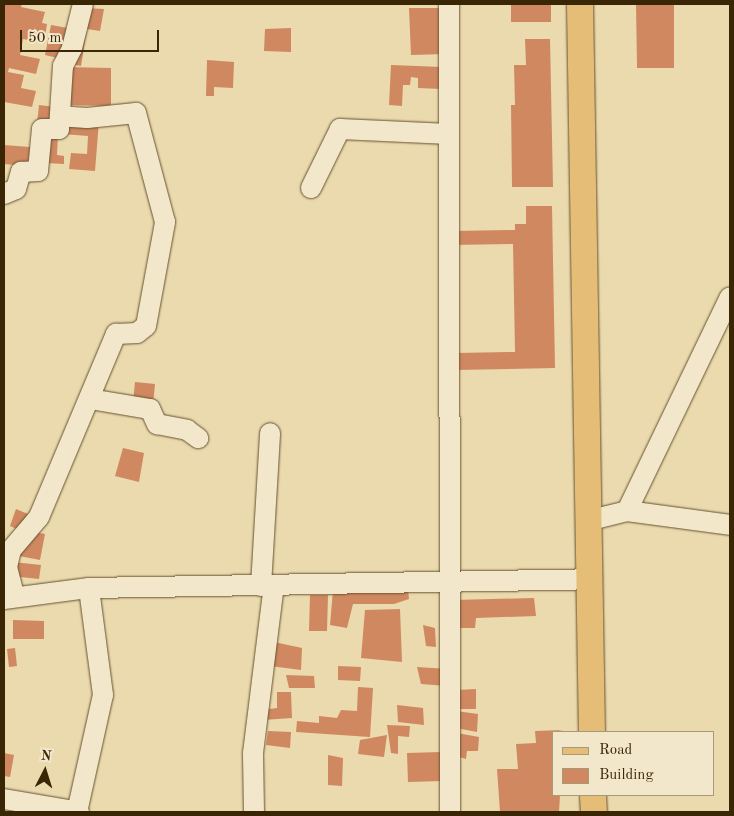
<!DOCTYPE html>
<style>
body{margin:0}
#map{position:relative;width:734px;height:816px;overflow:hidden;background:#ebdaae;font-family:"Old Standard TT",serif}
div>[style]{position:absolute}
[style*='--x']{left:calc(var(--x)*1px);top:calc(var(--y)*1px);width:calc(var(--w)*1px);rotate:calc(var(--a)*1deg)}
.building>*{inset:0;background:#cf8860}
.roads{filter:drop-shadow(0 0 1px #66522f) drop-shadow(0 0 1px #66522f)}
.minor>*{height:20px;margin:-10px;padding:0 10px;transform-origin:10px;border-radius:10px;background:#f2e7ca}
.major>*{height:26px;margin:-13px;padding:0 13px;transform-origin:13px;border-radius:13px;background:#e6bd77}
span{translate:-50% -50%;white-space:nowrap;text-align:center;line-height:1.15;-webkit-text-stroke:4.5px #f2e7ca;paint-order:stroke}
.frame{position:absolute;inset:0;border:5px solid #3a2505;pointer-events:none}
.legend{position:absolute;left:552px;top:731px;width:162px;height:65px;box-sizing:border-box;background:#f2e7ca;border:1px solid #a8997b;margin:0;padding:6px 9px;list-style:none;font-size:15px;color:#3a2505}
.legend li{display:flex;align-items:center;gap:10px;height:25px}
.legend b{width:25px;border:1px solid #a8997b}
.north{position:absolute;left:20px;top:746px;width:50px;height:50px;-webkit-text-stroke:4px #f2e7ca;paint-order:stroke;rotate:5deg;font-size:14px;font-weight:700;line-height:20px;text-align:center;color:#3a2505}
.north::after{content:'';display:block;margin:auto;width:18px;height:22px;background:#3a2505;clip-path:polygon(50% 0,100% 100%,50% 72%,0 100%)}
.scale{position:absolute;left:20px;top:30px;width:139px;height:22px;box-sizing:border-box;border:2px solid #3a2505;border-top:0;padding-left:6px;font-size:15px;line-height:18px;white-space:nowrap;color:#3a2505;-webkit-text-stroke:4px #f2e7ca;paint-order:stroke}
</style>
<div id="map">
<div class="building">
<div style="clip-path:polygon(4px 4px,22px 4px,21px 7px,45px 12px,42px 23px,47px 24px,44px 43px,23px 39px,20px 55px,40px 59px,36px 74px,9px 68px,8px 72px,24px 75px,21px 88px,36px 91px,32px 107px,4px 102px)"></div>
<div style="clip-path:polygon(511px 4px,551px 4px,551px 22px,511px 22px)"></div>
<div style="clip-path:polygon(636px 4px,674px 4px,674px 68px,637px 68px)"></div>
<div style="clip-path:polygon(84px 8px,104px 9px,100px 31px,87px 29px,81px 66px,70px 64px)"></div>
<div style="clip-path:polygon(409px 8px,444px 8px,445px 54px,411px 55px)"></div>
<div style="clip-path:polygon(51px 25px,68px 28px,62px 59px,45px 55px)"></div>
<div style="clip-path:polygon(291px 28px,291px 52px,264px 51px,265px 29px)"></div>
<div style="clip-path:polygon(525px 39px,550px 39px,553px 187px,512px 187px,511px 105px,515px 105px,514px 65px,526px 65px)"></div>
<div style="clip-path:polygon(207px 60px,234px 62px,233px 88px,214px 87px,214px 96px,206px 96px)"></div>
<div style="clip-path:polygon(391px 65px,442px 67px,441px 89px,418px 88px,418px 78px,411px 77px,410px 85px,403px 85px,402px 106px,389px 105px)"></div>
<div style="clip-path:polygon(65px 67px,111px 68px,111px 106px,64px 105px)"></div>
<div style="clip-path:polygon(39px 105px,56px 107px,54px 125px,37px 124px)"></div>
<div style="clip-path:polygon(99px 121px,95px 171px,69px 169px,71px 153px,87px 154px,88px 136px,63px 134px,64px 122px)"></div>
<div style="clip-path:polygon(42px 134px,58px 135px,57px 155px,64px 156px,64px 164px,45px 163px)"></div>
<div style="clip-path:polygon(4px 145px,30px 147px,28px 166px,4px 164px)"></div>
<div style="clip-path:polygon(526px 206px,552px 206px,555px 368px,455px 370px,455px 353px,515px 352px,513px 244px,452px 245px,452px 231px,515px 230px,515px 224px,526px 224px)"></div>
<div style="clip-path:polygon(135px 382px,155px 384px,153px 405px,133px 403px)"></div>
<div style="clip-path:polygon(123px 448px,144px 453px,139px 482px,115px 476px)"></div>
<div style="clip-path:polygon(16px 509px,28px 514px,21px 531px,10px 526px)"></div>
<div style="clip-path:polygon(34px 532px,45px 534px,40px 560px,14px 555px)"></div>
<div style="clip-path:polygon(13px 562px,41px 565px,39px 579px,11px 576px)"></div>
<div style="clip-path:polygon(408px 589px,409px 599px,394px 604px,353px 604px,347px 628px,330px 625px,333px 590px)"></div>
<div style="clip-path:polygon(310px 595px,328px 595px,327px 631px,309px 631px)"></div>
<div style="clip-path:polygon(534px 598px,536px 616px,476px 618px,475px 628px,455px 628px,454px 600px)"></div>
<div style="clip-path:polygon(400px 609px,402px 662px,361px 658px,365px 610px)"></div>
<div style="clip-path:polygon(13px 620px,44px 621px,44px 639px,13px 639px)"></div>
<div style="clip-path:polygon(423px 625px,435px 628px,436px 647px,426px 646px)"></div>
<div style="clip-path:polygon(274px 642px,302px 648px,301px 670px,270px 666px)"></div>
<div style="clip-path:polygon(15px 648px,17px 666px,9px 667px,7px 649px)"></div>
<div style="clip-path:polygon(338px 666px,361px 667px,360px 681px,338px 680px)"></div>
<div style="clip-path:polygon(417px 667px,448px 669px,447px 686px,421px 684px)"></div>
<div style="clip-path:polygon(286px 675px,314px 676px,315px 688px,289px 688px)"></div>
<div style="clip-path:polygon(358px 687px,373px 688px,370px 737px,296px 732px,297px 721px,319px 723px,319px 716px,337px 718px,341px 710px,357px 711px)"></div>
<div style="clip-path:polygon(476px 689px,476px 709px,459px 709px,457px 690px)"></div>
<div style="clip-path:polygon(277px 692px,291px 692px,292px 718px,263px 720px,262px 710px,277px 708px)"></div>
<div style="clip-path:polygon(397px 705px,423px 708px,424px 725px,398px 722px)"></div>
<div style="clip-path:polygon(456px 711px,478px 714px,477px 732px,456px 728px)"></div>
<div style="clip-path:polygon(387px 725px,410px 726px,409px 737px,398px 736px,398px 754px,391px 753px)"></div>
<div style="clip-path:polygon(563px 730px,553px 732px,553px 795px,560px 795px,559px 812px,500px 812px,497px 769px,518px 769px,516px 744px,536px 743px,535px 731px)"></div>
<div style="clip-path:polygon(268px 731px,291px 732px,290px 748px,266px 745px)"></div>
<div style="clip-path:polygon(457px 733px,479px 737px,478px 751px,467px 751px,466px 759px,455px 756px)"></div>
<div style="clip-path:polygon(387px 735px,384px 757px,358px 754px,360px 740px)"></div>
<div style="clip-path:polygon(441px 752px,442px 781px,408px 782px,407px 753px)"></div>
<div style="clip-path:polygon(4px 753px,14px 755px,10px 777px,4px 776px)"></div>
<div style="clip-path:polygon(328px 755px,343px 758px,342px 786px,328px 785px)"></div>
</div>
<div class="roads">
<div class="minor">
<div style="--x:449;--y:4;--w:808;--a:89.93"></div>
<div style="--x:311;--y:188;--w:66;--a:-63.8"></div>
<div style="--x:340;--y:129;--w:109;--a:2.6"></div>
<div style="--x:4;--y:194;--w:13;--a:-23"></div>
<div style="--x:16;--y:189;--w:18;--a:-74"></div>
<div style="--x:21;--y:172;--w:17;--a:-3"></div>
<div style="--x:38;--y:171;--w:42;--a:-84.6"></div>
<div style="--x:42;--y:129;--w:17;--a:0"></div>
<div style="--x:59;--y:129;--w:63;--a:-86.4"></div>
<div style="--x:63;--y:66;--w:20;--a:-63"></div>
<div style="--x:72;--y:48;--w:45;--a:-76"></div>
<div style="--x:90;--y:399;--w:61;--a:9.5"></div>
<div style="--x:150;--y:409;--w:17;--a:65"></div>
<div style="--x:157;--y:424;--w:31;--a:11"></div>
<div style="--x:187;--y:430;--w:14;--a:36"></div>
<div style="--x:627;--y:511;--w:237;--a:-64.3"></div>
<div style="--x:587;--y:521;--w:41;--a:-14"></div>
<div style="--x:627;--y:511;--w:104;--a:7.7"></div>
<div style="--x:261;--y:586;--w:153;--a:-86.6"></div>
<div style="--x:14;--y:595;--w:29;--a:-104"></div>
<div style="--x:7;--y:567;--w:17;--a:-77"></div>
<div style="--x:11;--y:550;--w:43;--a:-49.7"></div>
<div style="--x:39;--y:517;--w:199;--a:-67.2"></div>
<div style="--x:116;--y:334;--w:21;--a:-3"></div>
<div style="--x:137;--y:333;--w:11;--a:-38"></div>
<div style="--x:146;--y:326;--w:106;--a:-79.6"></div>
<div style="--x:165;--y:222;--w:113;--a:-104.9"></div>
<div style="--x:136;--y:113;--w:49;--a:174.2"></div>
<div style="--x:87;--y:118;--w:26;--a:-176"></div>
<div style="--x:4;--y:599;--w:86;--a:-7.4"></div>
<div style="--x:89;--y:588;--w:499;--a:-1"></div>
<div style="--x:4;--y:799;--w:76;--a:9.8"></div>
<div style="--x:77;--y:812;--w:120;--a:-77.5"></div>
<div style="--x:103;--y:695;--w:108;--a:-97.5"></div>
<div style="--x:254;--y:812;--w:59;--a:-91"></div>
<div style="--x:253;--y:753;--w:169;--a:-82.9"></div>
</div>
<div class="major">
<div style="--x:580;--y:4;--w:728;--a:89.06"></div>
<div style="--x:593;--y:795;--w:17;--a:87"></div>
</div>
</div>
<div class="frame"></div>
<ul class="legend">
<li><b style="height:6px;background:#e6bd77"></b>Road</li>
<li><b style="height:14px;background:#cf8860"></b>Building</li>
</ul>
<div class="north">N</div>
<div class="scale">50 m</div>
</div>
